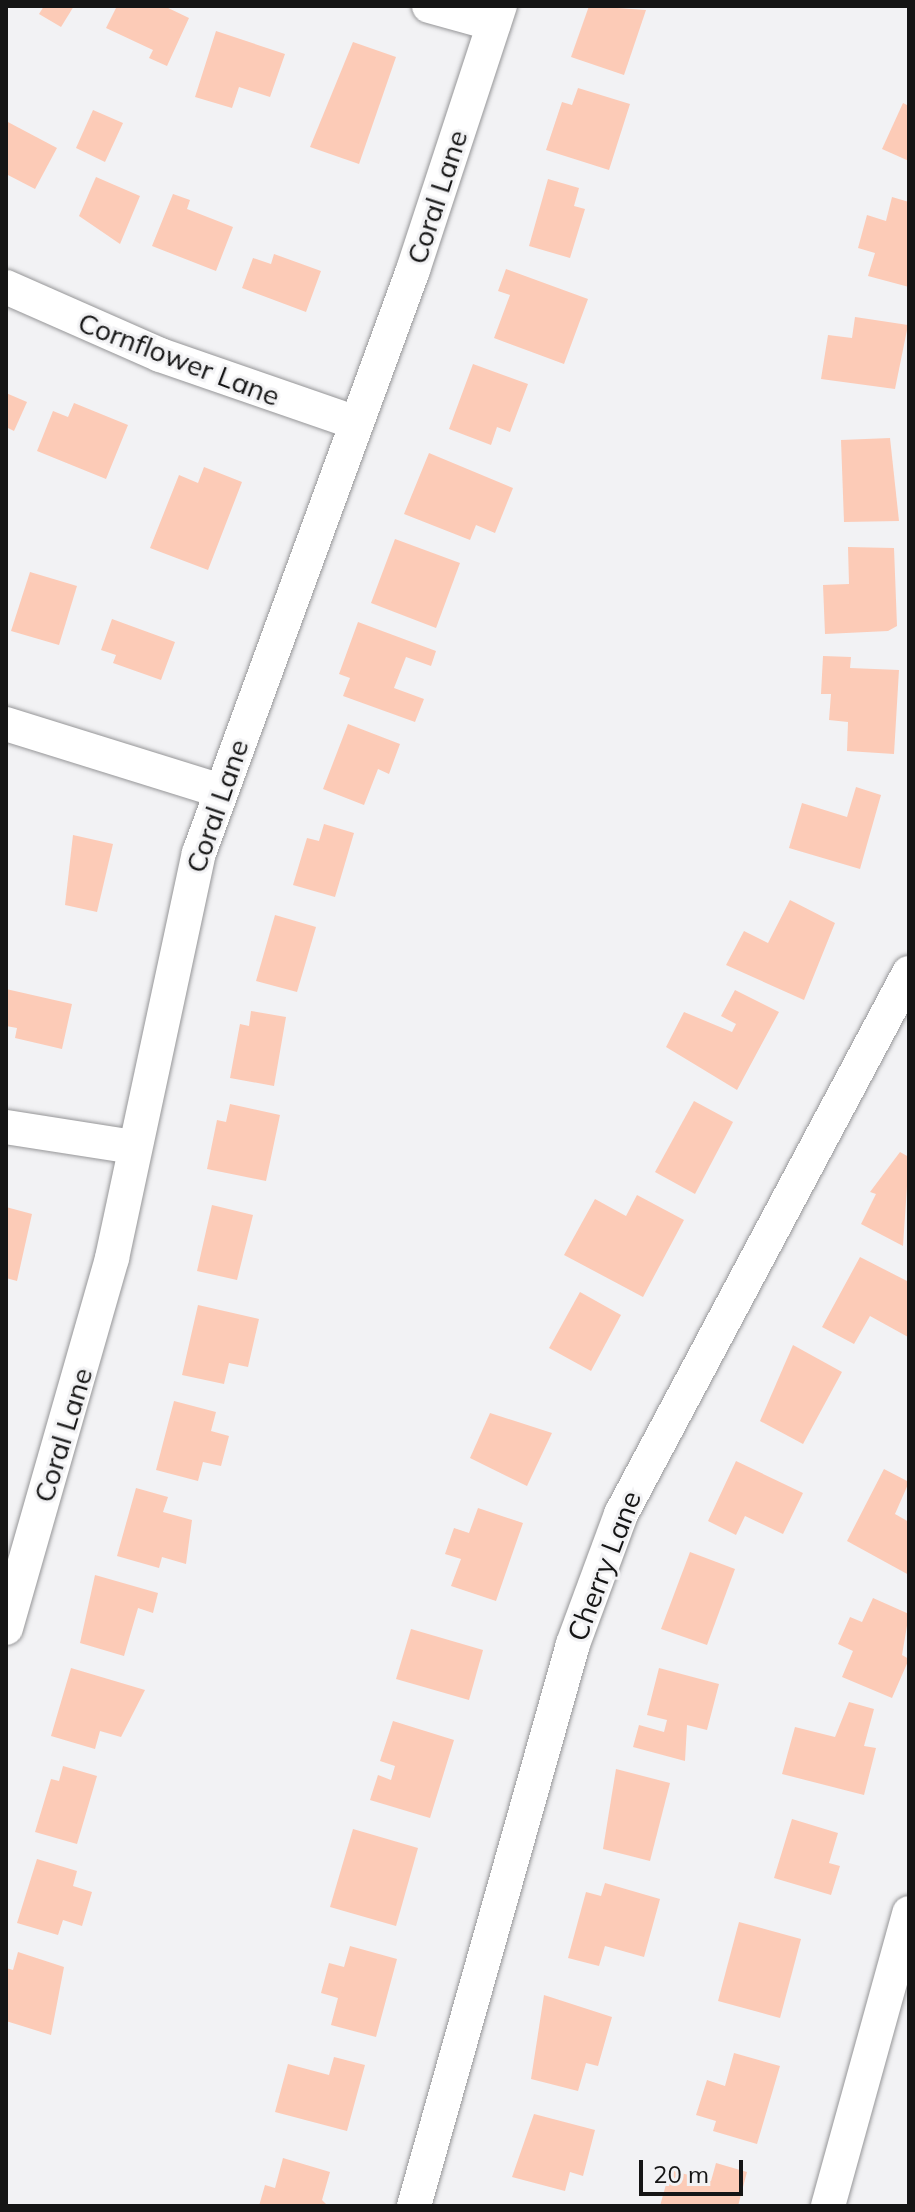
<!DOCTYPE html>
<style>
body{margin:0}
#map{position:relative;width:915px;height:2212px;overflow:hidden;background:#f2f2f4;font-family:Mulish,sans-serif}
div>[style]{position:absolute}
[style*='--x']{left:calc(var(--x)*1px);top:calc(var(--y)*1px);width:calc(var(--w)*1px);rotate:calc(var(--a)*1deg)}
.building>*{inset:0;background:#fccbb7}
.roads{filter:drop-shadow(0 0 2px #969698) drop-shadow(0 0 2px #969698)}
.street>*{height:34px;margin:-17px;padding:0 17px;transform-origin:17px;border-radius:17px;background:#fff}
span{translate:-50% -50%;white-space:nowrap;text-align:center;line-height:1.15;-webkit-text-stroke:6px #f2f2f4;paint-order:stroke}
.street-label{font-size:28px;color:#151515}
.frame{position:absolute;inset:0;border:8px solid #151515;pointer-events:none}
.scale{position:absolute;left:639px;top:2160px;width:104px;height:36px;box-sizing:border-box;border:4px solid #151515;border-top:0;padding-left:10px;font-size:24px;line-height:28px;white-space:nowrap;color:#151515;-webkit-text-stroke:6px #f2f2f4;paint-order:stroke}
</style>
<div id="map">
<div class="building">
<div style="clip-path:polygon(44px 6px,74px 6px,61px 27px,39px 14px)"></div>
<div style="clip-path:polygon(117px 6px,164px 6px,189px 18px,167px 66px,149px 58px,153px 50px,106px 28px)"></div>
<div style="clip-path:polygon(589px 6px,646px 10px,624px 75px,571px 57px)"></div>
<div style="clip-path:polygon(216px 31px,285px 54px,270px 97px,239px 87px,232px 108px,195px 97px)"></div>
<div style="clip-path:polygon(353px 42px,396px 57px,359px 164px,310px 147px)"></div>
<div style="clip-path:polygon(578px 88px,630px 104px,609px 170px,546px 150px,562px 102px,572px 105px)"></div>
<div style="clip-path:polygon(903px 103px,909px 106px,909px 161px,882px 149px)"></div>
<div style="clip-path:polygon(93px 110px,123px 123px,105px 162px,76px 148px)"></div>
<div style="clip-path:polygon(6px 121px,57px 148px,35px 189px,6px 174px)"></div>
<div style="clip-path:polygon(96px 177px,140px 196px,120px 244px,79px 216px)"></div>
<div style="clip-path:polygon(548px 179px,579px 188px,574px 206px,585px 209px,570px 258px,529px 246px)"></div>
<div style="clip-path:polygon(173px 194px,190px 200px,187px 209px,233px 227px,216px 271px,152px 246px)"></div>
<div style="clip-path:polygon(892px 197px,909px 202px,909px 287px,868px 276px,875px 253px,858px 248px,867px 215px,886px 221px)"></div>
<div style="clip-path:polygon(274px 254px,321px 271px,306px 312px,242px 288px,253px 258px,271px 264px)"></div>
<div style="clip-path:polygon(506px 269px,588px 299px,564px 364px,494px 338px,510px 295px,498px 291px)"></div>
<div style="clip-path:polygon(855px 317px,908px 325px,895px 389px,821px 379px,828px 335px,852px 338px)"></div>
<div style="clip-path:polygon(473px 364px,528px 384px,510px 432px,497px 427px,491px 445px,449px 429px)"></div>
<div style="clip-path:polygon(6px 393px,27px 402px,14px 431px,6px 427px)"></div>
<div style="clip-path:polygon(74px 403px,128px 425px,106px 479px,37px 451px,53px 411px,68px 417px)"></div>
<div style="clip-path:polygon(890px 438px,899px 521px,844px 522px,841px 440px)"></div>
<div style="clip-path:polygon(429px 453px,513px 488px,495px 533px,476px 525px,470px 540px,404px 514px)"></div>
<div style="clip-path:polygon(204px 467px,242px 482px,208px 570px,150px 548px,179px 475px,198px 483px)"></div>
<div style="clip-path:polygon(395px 539px,460px 563px,436px 628px,371px 603px)"></div>
<div style="clip-path:polygon(848px 547px,894px 548px,897px 626px,888px 631px,825px 634px,823px 585px,849px 584px)"></div>
<div style="clip-path:polygon(30px 572px,77px 586px,59px 645px,11px 631px)"></div>
<div style="clip-path:polygon(112px 619px,175px 642px,161px 680px,113px 663px,116px 655px,101px 650px)"></div>
<div style="clip-path:polygon(358px 622px,436px 651px,431px 666px,406px 657px,394px 688px,424px 699px,415px 722px,343px 696px,350px 678px,339px 674px)"></div>
<div style="clip-path:polygon(823px 656px,851px 657px,850px 668px,899px 670px,894px 754px,847px 751px,848px 722px,829px 720px,831px 694px,821px 694px)"></div>
<div style="clip-path:polygon(348px 724px,400px 744px,389px 774px,378px 769px,364px 805px,323px 789px)"></div>
<div style="clip-path:polygon(856px 787px,881px 795px,860px 869px,789px 848px,802px 803px,847px 817px)"></div>
<div style="clip-path:polygon(324px 824px,354px 833px,335px 897px,293px 885px,307px 838px,319px 841px)"></div>
<div style="clip-path:polygon(73px 835px,113px 844px,97px 912px,65px 905px)"></div>
<div style="clip-path:polygon(790px 900px,835px 923px,804px 1000px,726px 965px,744px 931px,768px 943px)"></div>
<div style="clip-path:polygon(275px 915px,316px 927px,297px 992px,256px 981px)"></div>
<div style="clip-path:polygon(6px 989px,72px 1004px,62px 1049px,15px 1038px,17px 1028px,6px 1026px)"></div>
<div style="clip-path:polygon(735px 990px,779px 1012px,737px 1090px,666px 1047px,684px 1012px,732px 1032px,736px 1024px,721px 1016px)"></div>
<div style="clip-path:polygon(251px 1011px,286px 1017px,274px 1086px,230px 1078px,240px 1024px,249px 1026px)"></div>
<div style="clip-path:polygon(694px 1101px,733px 1122px,695px 1194px,655px 1172px)"></div>
<div style="clip-path:polygon(230px 1104px,280px 1115px,266px 1181px,207px 1169px,217px 1120px,226px 1122px)"></div>
<div style="clip-path:polygon(900px 1152px,909px 1157px,903px 1246px,861px 1224px,876px 1194px,870px 1192px)"></div>
<div style="clip-path:polygon(637px 1195px,684px 1220px,643px 1297px,564px 1255px,595px 1199px,626px 1216px)"></div>
<div style="clip-path:polygon(212px 1205px,253px 1215px,237px 1280px,197px 1271px)"></div>
<div style="clip-path:polygon(6px 1207px,32px 1214px,17px 1281px,6px 1278px)"></div>
<div style="clip-path:polygon(860px 1257px,909px 1282px,908px 1337px,870px 1316px,854px 1344px,822px 1327px)"></div>
<div style="clip-path:polygon(580px 1292px,621px 1315px,591px 1371px,549px 1348px)"></div>
<div style="clip-path:polygon(198px 1305px,259px 1319px,248px 1367px,229px 1363px,224px 1384px,182px 1375px)"></div>
<div style="clip-path:polygon(793px 1345px,842px 1372px,803px 1444px,760px 1421px)"></div>
<div style="clip-path:polygon(174px 1401px,216px 1412px,211px 1431px,229px 1436px,221px 1466px,203px 1462px,198px 1481px,156px 1470px)"></div>
<div style="clip-path:polygon(490px 1413px,552px 1433px,527px 1486px,470px 1458px)"></div>
<div style="clip-path:polygon(736px 1461px,803px 1493px,783px 1534px,745px 1516px,736px 1535px,708px 1521px)"></div>
<div style="clip-path:polygon(884px 1469px,909px 1482px,895px 1514px,909px 1522px,909px 1575px,847px 1541px)"></div>
<div style="clip-path:polygon(136px 1488px,168px 1497px,163px 1512px,192px 1520px,186px 1564px,162px 1557px,159px 1568px,117px 1556px)"></div>
<div style="clip-path:polygon(478px 1508px,523px 1523px,496px 1601px,451px 1586px,461px 1559px,445px 1554px,454px 1528px,469px 1533px)"></div>
<div style="clip-path:polygon(690px 1552px,735px 1569px,707px 1645px,661px 1629px)"></div>
<div style="clip-path:polygon(95px 1575px,158px 1593px,153px 1613px,138px 1608px,124px 1656px,80px 1643px)"></div>
<div style="clip-path:polygon(873px 1598px,909px 1614px,902px 1655px,909px 1659px,892px 1698px,842px 1677px,853px 1651px,838px 1644px,850px 1617px,862px 1622px)"></div>
<div style="clip-path:polygon(411px 1629px,483px 1650px,469px 1700px,396px 1679px)"></div>
<div style="clip-path:polygon(71px 1668px,145px 1690px,121px 1737px,100px 1731px,95px 1749px,51px 1736px)"></div>
<div style="clip-path:polygon(659px 1668px,719px 1684px,707px 1730px,687px 1725px,685px 1761px,633px 1747px,639px 1725px,664px 1732px,667px 1720px,647px 1715px)"></div>
<div style="clip-path:polygon(849px 1702px,874px 1709px,864px 1746px,876px 1748px,864px 1795px,782px 1774px,795px 1727px,835px 1737px)"></div>
<div style="clip-path:polygon(393px 1721px,454px 1740px,430px 1818px,370px 1800px,378px 1775px,391px 1780px,395px 1766px,380px 1761px)"></div>
<div style="clip-path:polygon(63px 1766px,97px 1776px,77px 1844px,35px 1832px,51px 1779px,59px 1781px)"></div>
<div style="clip-path:polygon(616px 1769px,670px 1783px,650px 1861px,603px 1849px)"></div>
<div style="clip-path:polygon(792px 1819px,838px 1833px,829px 1863px,840px 1866px,831px 1895px,774px 1878px)"></div>
<div style="clip-path:polygon(353px 1829px,418px 1848px,396px 1926px,330px 1907px)"></div>
<div style="clip-path:polygon(37px 1859px,77px 1871px,73px 1886px,92px 1892px,82px 1926px,63px 1920px,58px 1935px,17px 1923px)"></div>
<div style="clip-path:polygon(605px 1883px,660px 1899px,644px 1957px,605px 1946px,599px 1966px,568px 1958px,586px 1892px,601px 1896px)"></div>
<div style="clip-path:polygon(739px 1922px,801px 1939px,780px 2018px,718px 2001px)"></div>
<div style="clip-path:polygon(350px 1946px,397px 1959px,376px 2037px,331px 2025px,338px 1998px,321px 1993px,329px 1963px,344px 1967px)"></div>
<div style="clip-path:polygon(18px 1952px,64px 1967px,51px 2035px,6px 2021px,6px 1968px,13px 1970px)"></div>
<div style="clip-path:polygon(544px 1995px,612px 2017px,598px 2066px,586px 2063px,578px 2091px,531px 2079px)"></div>
<div style="clip-path:polygon(734px 2053px,780px 2066px,757px 2144px,713px 2131px,716px 2121px,696px 2115px,707px 2080px,725px 2086px)"></div>
<div style="clip-path:polygon(334px 2057px,365px 2065px,347px 2131px,275px 2112px,288px 2064px,329px 2075px)"></div>
<div style="clip-path:polygon(534px 2114px,595px 2130px,583px 2176px,570px 2172px,565px 2191px,512px 2177px)"></div>
<div style="clip-path:polygon(283px 2158px,330px 2172px,322px 2200px,328px 2206px,259px 2206px,265px 2185px,275px 2188px)"></div>
<div style="clip-path:polygon(716px 2163px,747px 2172px,738px 2206px,660px 2206px,670px 2170px,711px 2181px)"></div>
</div>
<div class="roads">
<div class="street">
<div style="--x:429;--y:6;--w:67;--a:15.5"></div>
<div style="--x:6;--y:287;--w:168;--a:23.8"></div>
<div style="--x:160;--y:355;--w:207;--a:19.1"></div>
<div style="--x:6;--y:724;--w:225;--a:17.3"></div>
<div style="--x:6;--y:1127;--w:130;--a:8.9"></div>
<div style="--x:6;--y:1628;--w:385;--a:-74"></div>
<div style="--x:112;--y:1258;--w:414;--a:-77.9"></div>
<div style="--x:199;--y:853;--w:621;--a:-69.84"></div>
<div style="--x:413;--y:270;--w:278;--a:-71.8"></div>
<div style="--x:414;--y:2206;--w:584;--a:-74.2"></div>
<div style="--x:573;--y:1644;--w:139;--a:-69.7"></div>
<div style="--x:621;--y:1514;--w:613;--a:-61.97"></div>
<div style="--x:828;--y:2206;--w:304;--a:-74.5"></div>
</div>
</div>
<div class="street-label">
<span style="left:437px;top:197px;rotate:-72deg">Coral Lane</span>
<span style="left:179px;top:359px;rotate:21deg">Cornflower Lane</span>
<span style="left:217px;top:806px;rotate:-71deg">Coral Lane</span>
<span style="left:63px;top:1435px;rotate:-73deg">Coral Lane</span>
<span style="left:604px;top:1566px;rotate:-69deg">Cherry Lane</span>
</div>
<div class="frame"></div>
<div class="scale">20 m</div>
</div>
